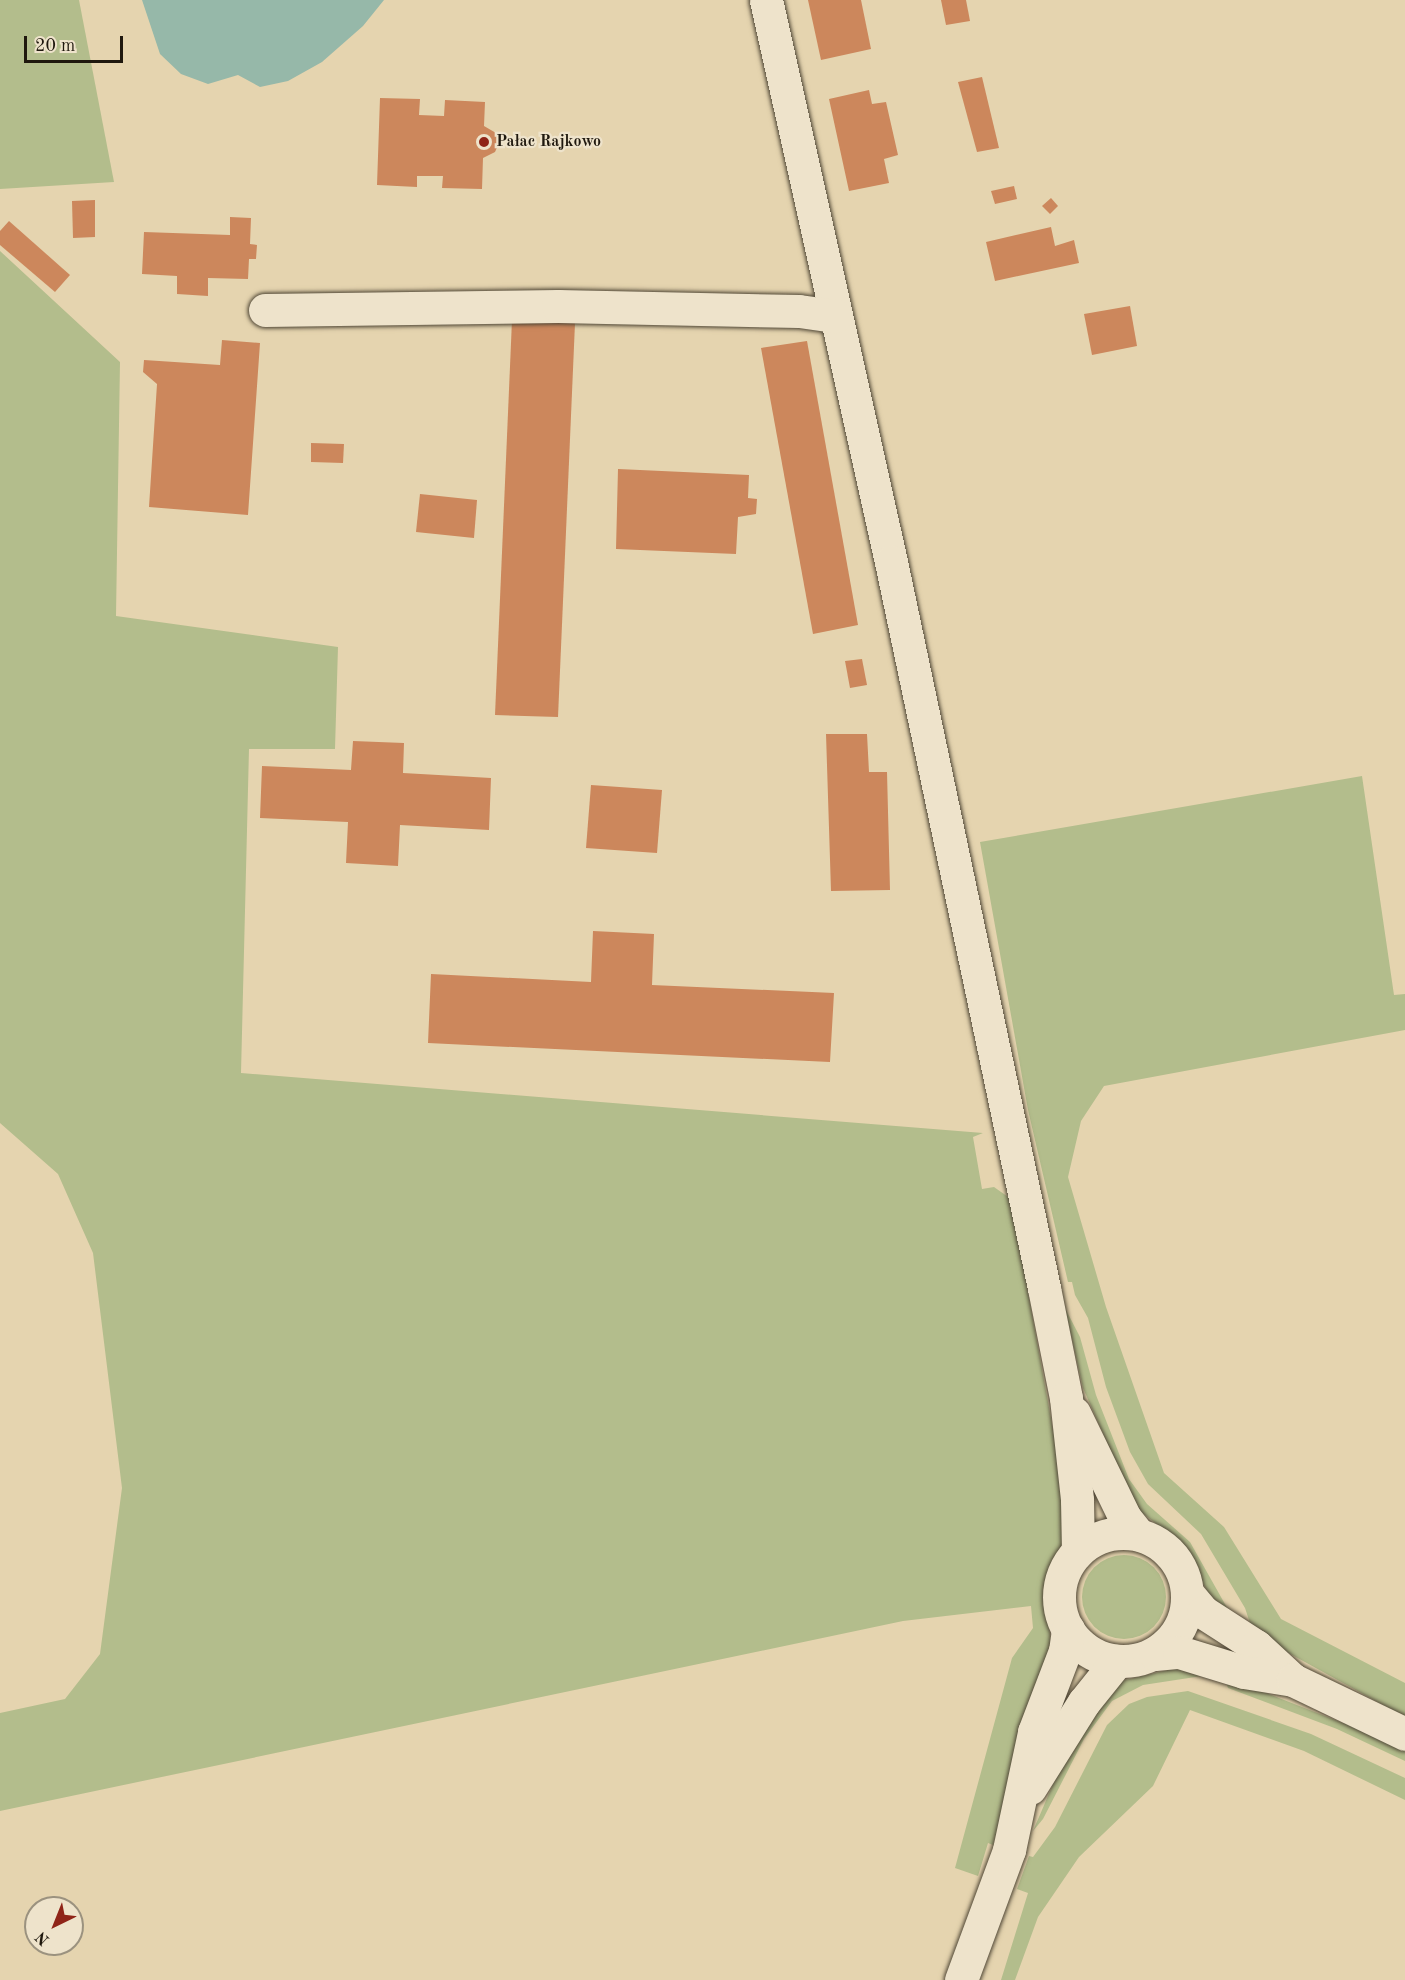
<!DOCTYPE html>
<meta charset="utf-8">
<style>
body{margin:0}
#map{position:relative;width:1405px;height:1980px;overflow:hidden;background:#e5d4af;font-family:"Old Standard TT",serif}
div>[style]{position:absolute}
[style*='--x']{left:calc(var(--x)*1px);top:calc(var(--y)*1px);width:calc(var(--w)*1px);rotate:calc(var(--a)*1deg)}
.green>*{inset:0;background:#b3bd8c}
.round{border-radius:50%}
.water>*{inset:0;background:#96b8a9}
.building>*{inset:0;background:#cc875c}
.roads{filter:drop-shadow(0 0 2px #504736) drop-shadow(0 0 2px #504736)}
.minor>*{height:33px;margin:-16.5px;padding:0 16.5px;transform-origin:16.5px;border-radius:16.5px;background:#eee3cb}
.minor>.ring{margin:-16.5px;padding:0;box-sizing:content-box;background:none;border:33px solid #eee3cb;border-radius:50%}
.dots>*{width:16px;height:16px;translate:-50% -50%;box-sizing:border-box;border:3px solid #eee3cb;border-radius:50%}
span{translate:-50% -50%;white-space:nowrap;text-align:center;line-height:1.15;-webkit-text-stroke:4.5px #eee3cb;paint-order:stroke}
.poi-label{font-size:16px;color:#1f180e;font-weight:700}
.left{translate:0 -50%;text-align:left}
.north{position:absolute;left:24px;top:1896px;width:60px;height:60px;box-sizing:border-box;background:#eee3cb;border:2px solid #9b927f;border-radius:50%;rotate:223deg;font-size:16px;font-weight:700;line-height:24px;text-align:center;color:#1f180e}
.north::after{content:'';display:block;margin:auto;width:21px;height:27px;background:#8f2418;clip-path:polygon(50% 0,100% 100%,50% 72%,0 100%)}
.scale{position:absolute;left:24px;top:36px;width:99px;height:27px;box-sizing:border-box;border:3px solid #1f180e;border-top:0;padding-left:8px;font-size:18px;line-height:21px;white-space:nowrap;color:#1f180e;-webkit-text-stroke:4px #eee3cb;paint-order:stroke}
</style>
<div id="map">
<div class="green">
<div style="clip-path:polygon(0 0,79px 0,114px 182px,0 189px)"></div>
<div style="clip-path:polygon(0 251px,120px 362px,116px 616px,338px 647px,335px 749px,249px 749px,241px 1073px,983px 1133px,973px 1137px,982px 1189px,994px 1187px,1011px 1199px,1066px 1501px,1062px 1544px,1045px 1589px,1051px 1643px,993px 1845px,988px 1843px,978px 1876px,955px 1868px,1012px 1658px,1033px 1628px,1031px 1606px,903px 1621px,0 1811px,0 1713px,65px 1699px,100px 1654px,122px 1488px,93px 1253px,58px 1174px,0 1123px)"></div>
<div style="clip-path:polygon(1362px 776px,1394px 995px,1405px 994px,1405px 1030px,1104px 1086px,1081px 1121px,1068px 1177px,1106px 1307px,1164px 1473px,1224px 1527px,1281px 1619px,1405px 1683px,1405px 1717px,1274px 1645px,1250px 1623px,1245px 1608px,1201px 1534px,1148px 1484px,1130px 1452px,1106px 1387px,1088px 1318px,1075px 1295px,1072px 1282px,1068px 1282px,1028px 1110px,980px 842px)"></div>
<div style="clip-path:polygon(1065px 1308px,1080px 1337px,1096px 1395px,1129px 1479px,1147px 1504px,1190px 1542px,1230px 1613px,1211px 1599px,1185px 1546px,1136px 1508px,1083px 1388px)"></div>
<div class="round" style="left:1082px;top:1555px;width:84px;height:84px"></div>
<div style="clip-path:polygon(1172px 1669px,1189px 1669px,1202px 1676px,1143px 1685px,1112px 1701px,1084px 1739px,1043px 1819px,1033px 1831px,1069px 1747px,1121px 1681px)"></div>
<div style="clip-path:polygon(1223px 1676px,1371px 1734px,1405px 1750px,1405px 1761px,1337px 1729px,1228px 1688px)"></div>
<div style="clip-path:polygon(1188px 1691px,1311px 1734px,1405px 1778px,1405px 1800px,1304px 1751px,1190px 1710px,1153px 1786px,1079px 1857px,1038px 1917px,1015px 1980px,1001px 1980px,1028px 1893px,1017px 1889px,1029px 1856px,1033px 1857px,1055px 1827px,1107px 1725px,1129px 1704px,1147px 1697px)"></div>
</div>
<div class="water">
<div style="clip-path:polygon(142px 0,384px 0,363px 26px,322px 62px,288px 81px,260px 87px,238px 75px,208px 84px,181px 74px,160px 54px)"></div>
</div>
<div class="building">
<div style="clip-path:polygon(808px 0,861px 0,871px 49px,821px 60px)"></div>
<div style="clip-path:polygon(941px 0,966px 0,970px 21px,946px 25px)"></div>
<div style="clip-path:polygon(982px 77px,999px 148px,977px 152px,958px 82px)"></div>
<div style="clip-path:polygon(869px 90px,872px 104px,886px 102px,898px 155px,884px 159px,889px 183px,849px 191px,829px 99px)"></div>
<div style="clip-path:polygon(380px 98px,420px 99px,419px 115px,444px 116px,445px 100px,485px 102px,484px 126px,496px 133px,499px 143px,495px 152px,483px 158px,482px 189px,442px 188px,443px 176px,417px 176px,417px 187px,377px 185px)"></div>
<div style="clip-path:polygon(1014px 186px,1017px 199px,995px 204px,991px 191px)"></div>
<div style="clip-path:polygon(1051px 198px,1058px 206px,1050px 214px,1042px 206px)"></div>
<div style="clip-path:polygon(95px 200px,95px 237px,73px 238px,72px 201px)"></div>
<div style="clip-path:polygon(230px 217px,251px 218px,250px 244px,257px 245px,256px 259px,249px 259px,248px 279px,208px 278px,208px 296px,177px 294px,177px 276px,142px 274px,144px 232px,230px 235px)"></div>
<div style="clip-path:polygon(9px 221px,70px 275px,55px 292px,0 245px,0 231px)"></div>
<div style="clip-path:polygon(1051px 227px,1055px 246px,1074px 240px,1079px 263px,995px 281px,986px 242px)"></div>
<div style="clip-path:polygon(1130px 306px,1137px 346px,1092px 355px,1084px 314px)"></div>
<div style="clip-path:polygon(512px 320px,575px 323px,558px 717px,495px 715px)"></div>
<div style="clip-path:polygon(222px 340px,260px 343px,248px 515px,149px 507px,157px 384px,143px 372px,144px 360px,220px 365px)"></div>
<div style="clip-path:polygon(807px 341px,858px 625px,813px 634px,761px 348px)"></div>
<div style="clip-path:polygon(311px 443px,344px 444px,343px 463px,311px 462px)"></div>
<div style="clip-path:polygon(618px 469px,749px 475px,748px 498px,757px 499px,756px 514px,738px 517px,736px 554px,616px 549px)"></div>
<div style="clip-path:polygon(420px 494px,477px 500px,474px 538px,416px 532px)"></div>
<div style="clip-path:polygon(862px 659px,867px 685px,850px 688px,845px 661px)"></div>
<div style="clip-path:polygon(826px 734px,867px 734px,869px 772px,887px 772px,890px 890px,831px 891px)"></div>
<div style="clip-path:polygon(353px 741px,404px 743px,403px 773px,491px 778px,489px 830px,400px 825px,398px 866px,346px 863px,348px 822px,260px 818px,262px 766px,351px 770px)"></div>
<div style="clip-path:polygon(591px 785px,662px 790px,657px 853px,586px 848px)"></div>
<div style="clip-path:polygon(593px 931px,654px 934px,652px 985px,834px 993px,830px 1062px,428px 1043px,431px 974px,591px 982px)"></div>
</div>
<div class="roads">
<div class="minor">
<div style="--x:766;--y:0;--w:576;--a:77.46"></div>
<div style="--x:891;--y:562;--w:742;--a:78.1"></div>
<div style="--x:1044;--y:1288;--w:112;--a:78.7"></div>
<div style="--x:1066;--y:1398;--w:103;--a:83.8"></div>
<div style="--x:1077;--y:1500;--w:51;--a:88.9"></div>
<div style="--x:265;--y:310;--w:293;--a:-0.8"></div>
<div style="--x:558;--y:306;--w:241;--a:1.2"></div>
<div style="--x:799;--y:311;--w:37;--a:8"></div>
<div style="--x:1074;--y:1413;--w:117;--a:64.1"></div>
<div style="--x:1125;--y:1518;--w:21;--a:51"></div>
<div class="ring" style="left:1059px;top:1533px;width:95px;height:95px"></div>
<div style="--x:1188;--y:1594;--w:23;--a:50"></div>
<div style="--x:1203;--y:1612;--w:63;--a:32.7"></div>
<div style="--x:1256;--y:1646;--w:50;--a:42.6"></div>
<div style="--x:1155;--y:1654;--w:24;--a:-5"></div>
<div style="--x:1179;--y:1652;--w:68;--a:17.1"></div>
<div style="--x:1244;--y:1672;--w:50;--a:9.3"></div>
<div style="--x:1293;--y:1680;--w:124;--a:25.7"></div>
<div style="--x:1030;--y:1788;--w:102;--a:-57.9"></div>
<div style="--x:1084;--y:1702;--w:53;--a:-51.2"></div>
<div style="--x:961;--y:1980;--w:139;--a:-69.7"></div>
<div style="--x:1009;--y:1850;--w:121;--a:-78"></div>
<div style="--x:1034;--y:1732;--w:87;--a:-69.1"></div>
<div style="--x:1065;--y:1651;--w:22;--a:-82"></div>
</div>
</div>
<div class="dots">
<div style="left:484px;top:142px;background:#8f2418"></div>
</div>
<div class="poi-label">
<span class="left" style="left:496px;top:142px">Pałac Rajkowo</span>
</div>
<div class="north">N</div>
<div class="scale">20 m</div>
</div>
